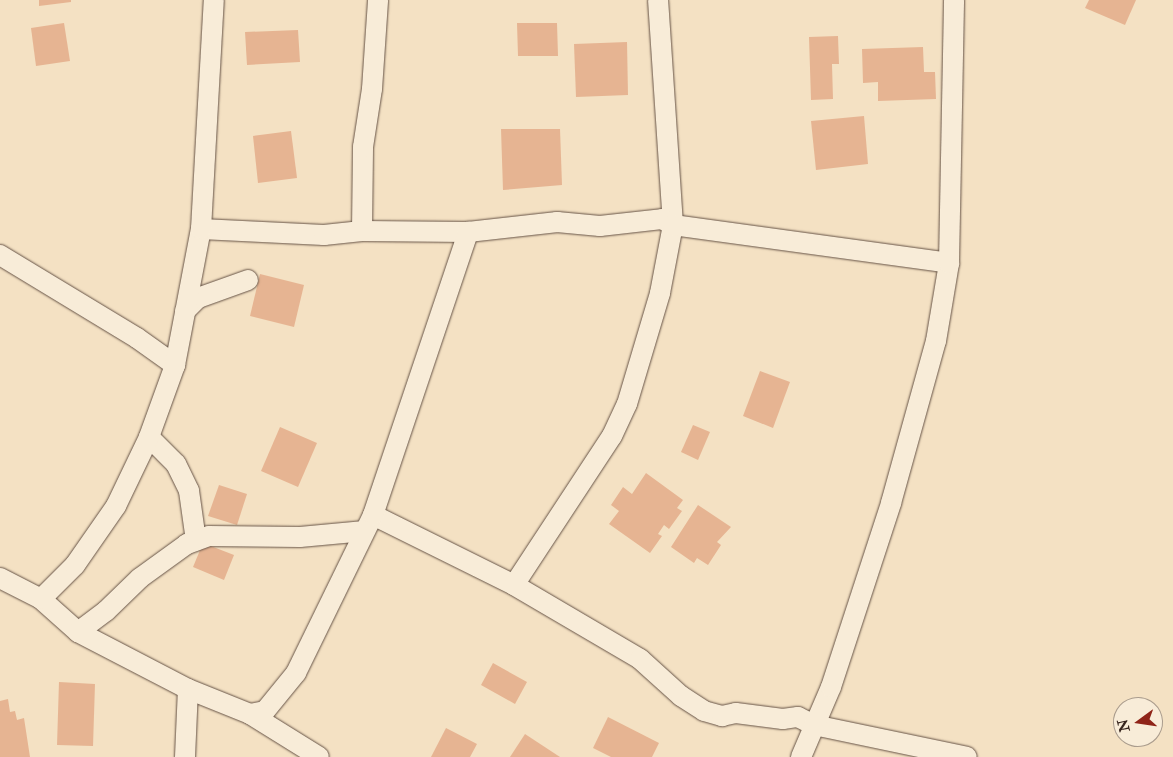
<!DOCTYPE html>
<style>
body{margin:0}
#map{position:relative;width:1173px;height:757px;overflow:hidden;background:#f4e1c3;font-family:"IM FELL Double Pica",serif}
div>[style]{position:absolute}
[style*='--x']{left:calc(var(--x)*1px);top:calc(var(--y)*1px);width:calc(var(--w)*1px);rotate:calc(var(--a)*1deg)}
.building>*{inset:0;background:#e6b492}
.roads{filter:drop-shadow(0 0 1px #665346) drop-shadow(0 0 1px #665346)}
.minor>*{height:20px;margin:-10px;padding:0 10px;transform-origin:10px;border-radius:10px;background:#f8ecd8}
span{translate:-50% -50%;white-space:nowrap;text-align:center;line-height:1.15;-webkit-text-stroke:4px #f8ecd8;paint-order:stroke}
.north{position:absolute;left:1113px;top:697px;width:50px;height:50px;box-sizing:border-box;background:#f8ecd8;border:1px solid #aa9c8d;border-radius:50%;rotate:256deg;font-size:14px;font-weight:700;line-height:20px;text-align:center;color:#36241d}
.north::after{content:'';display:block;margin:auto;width:18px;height:22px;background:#8f2418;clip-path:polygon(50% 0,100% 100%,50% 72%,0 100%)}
</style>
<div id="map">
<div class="building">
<div style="clip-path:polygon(39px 0,71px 0,71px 2px,39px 6px)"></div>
<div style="clip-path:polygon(1089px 0,1136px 0,1125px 25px,1085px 8px)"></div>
<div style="clip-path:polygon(64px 23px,70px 61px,36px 66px,31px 28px)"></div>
<div style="clip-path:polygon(517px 23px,557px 23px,558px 56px,518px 56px)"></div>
<div style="clip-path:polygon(298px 30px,300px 62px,247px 65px,245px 32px)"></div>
<div style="clip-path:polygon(838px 36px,839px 64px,832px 64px,833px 99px,811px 100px,809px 37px)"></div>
<div style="clip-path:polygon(627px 42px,628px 95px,576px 97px,574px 44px)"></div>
<div style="clip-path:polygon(923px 47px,924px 72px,935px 72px,936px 99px,878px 101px,878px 82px,863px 83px,862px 49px)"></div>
<div style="clip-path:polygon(864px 116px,868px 164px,816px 170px,811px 121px)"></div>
<div style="clip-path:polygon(501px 129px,560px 129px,562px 185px,503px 190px)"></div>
<div style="clip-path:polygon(291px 131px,297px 178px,258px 183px,253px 136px)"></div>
<div style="clip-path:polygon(260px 274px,304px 285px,294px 327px,250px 316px)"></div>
<div style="clip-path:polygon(760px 371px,790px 382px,773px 428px,743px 416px)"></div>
<div style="clip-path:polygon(693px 425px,710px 432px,698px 460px,681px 452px)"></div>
<div style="clip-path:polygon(280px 427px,317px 443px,298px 487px,261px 471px)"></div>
<div style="clip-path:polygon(646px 473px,683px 500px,677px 508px,682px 511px,669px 529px,664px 525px,658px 534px,662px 536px,650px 553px,609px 524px,619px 511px,611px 505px,623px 487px,632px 494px)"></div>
<div style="clip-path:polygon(219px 485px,247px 494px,237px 525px,208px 516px)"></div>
<div style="clip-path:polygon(698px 505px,731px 527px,717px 542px,721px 545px,708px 565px,697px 558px,694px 563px,671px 547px)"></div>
<div style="clip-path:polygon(203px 543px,234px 555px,224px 580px,193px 567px)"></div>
<div style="clip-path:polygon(493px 663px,527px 682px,515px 704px,481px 685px)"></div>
<div style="clip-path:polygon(59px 682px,95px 684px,93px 746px,57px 745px)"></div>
<div style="clip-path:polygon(8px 699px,10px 712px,15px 711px,17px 720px,24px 718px,30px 757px,0 757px,0 701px)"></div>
<div style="clip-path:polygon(608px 717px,659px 743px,652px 757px,611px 757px,593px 748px)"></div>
<div style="clip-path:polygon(446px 728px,477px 744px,470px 757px,431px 757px)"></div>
<div style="clip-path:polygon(525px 734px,560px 757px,510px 757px)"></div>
</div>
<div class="roads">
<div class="minor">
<div style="--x:201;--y:229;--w:123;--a:2.8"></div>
<div style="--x:324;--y:235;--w:38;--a:-6"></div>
<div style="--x:362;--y:231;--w:106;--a:0.5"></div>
<div style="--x:362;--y:231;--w:84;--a:-89.3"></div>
<div style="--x:363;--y:147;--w:59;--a:-81.2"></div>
<div style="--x:372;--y:89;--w:89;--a:-86.1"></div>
<div style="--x:0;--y:255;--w:160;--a:31.2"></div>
<div style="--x:137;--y:338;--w:47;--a:35.4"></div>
<div style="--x:185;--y:311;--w:18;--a:-45"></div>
<div style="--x:198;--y:298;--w:53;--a:-19.8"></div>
<div style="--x:149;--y:437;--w:38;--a:45"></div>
<div style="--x:176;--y:464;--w:30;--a:64"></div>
<div style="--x:189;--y:491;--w:50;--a:82"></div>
<div style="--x:373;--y:515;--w:157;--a:26.4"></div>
<div style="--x:514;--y:585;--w:178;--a:-56.7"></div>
<div style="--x:612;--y:436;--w:35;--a:-65"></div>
<div style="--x:627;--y:404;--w:116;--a:-73.4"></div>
<div style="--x:660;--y:293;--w:69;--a:-79.2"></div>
<div style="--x:673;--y:225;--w:225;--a:-93.8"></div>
<div style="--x:0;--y:578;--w:46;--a:27.1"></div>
<div style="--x:41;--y:599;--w:50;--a:41.7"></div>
<div style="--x:78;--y:632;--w:124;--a:27.4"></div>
<div style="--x:188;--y:689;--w:67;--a:22"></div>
<div style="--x:250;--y:714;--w:15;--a:-11"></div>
<div style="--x:265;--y:711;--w:49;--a:-50.8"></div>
<div style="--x:296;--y:673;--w:176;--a:-64"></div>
<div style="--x:373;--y:515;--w:299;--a:-71.4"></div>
<div style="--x:468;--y:232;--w:90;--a:-6.4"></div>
<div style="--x:557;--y:222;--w:43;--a:5.3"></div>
<div style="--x:600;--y:226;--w:62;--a:-6.4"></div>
<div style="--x:662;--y:219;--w:13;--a:29"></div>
<div style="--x:673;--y:225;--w:279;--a:7.8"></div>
<div style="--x:514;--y:585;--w:146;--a:30.4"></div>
<div style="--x:640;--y:659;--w:55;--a:42.1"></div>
<div style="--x:681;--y:696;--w:27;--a:33"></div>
<div style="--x:704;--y:711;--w:19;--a:16"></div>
<div style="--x:722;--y:716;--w:14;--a:-12"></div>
<div style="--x:736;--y:713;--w:47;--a:7.3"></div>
<div style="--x:783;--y:719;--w:15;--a:-8"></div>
<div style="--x:798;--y:717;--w:18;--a:27"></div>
<div style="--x:814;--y:725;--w:156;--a:11.8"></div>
<div style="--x:41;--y:599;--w:48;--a:-45"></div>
<div style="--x:75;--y:565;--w:72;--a:-55.2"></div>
<div style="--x:116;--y:506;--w:76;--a:-64.4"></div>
<div style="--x:149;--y:437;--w:77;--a:-70.1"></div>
<div style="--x:175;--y:365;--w:138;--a:-79.2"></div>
<div style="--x:201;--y:229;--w:229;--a:-86.8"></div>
<div style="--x:78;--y:632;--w:35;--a:-37"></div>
<div style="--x:106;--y:611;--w:47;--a:-44.1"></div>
<div style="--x:140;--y:578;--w:58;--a:-35.9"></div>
<div style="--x:187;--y:544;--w:23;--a:-20"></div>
<div style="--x:209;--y:536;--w:91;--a:0.6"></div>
<div style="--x:300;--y:537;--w:65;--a:-5.3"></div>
<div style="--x:250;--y:714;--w:81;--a:31.9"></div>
<div style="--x:185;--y:757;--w:68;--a:-87.5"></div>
<div style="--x:801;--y:757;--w:76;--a:-66.8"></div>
<div style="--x:831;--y:687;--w:194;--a:-71.9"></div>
<div style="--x:891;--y:503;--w:168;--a:-74.5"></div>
<div style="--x:936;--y:341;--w:79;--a:-80.5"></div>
<div style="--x:949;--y:263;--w:263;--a:-88.9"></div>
</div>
</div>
<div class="north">N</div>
</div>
